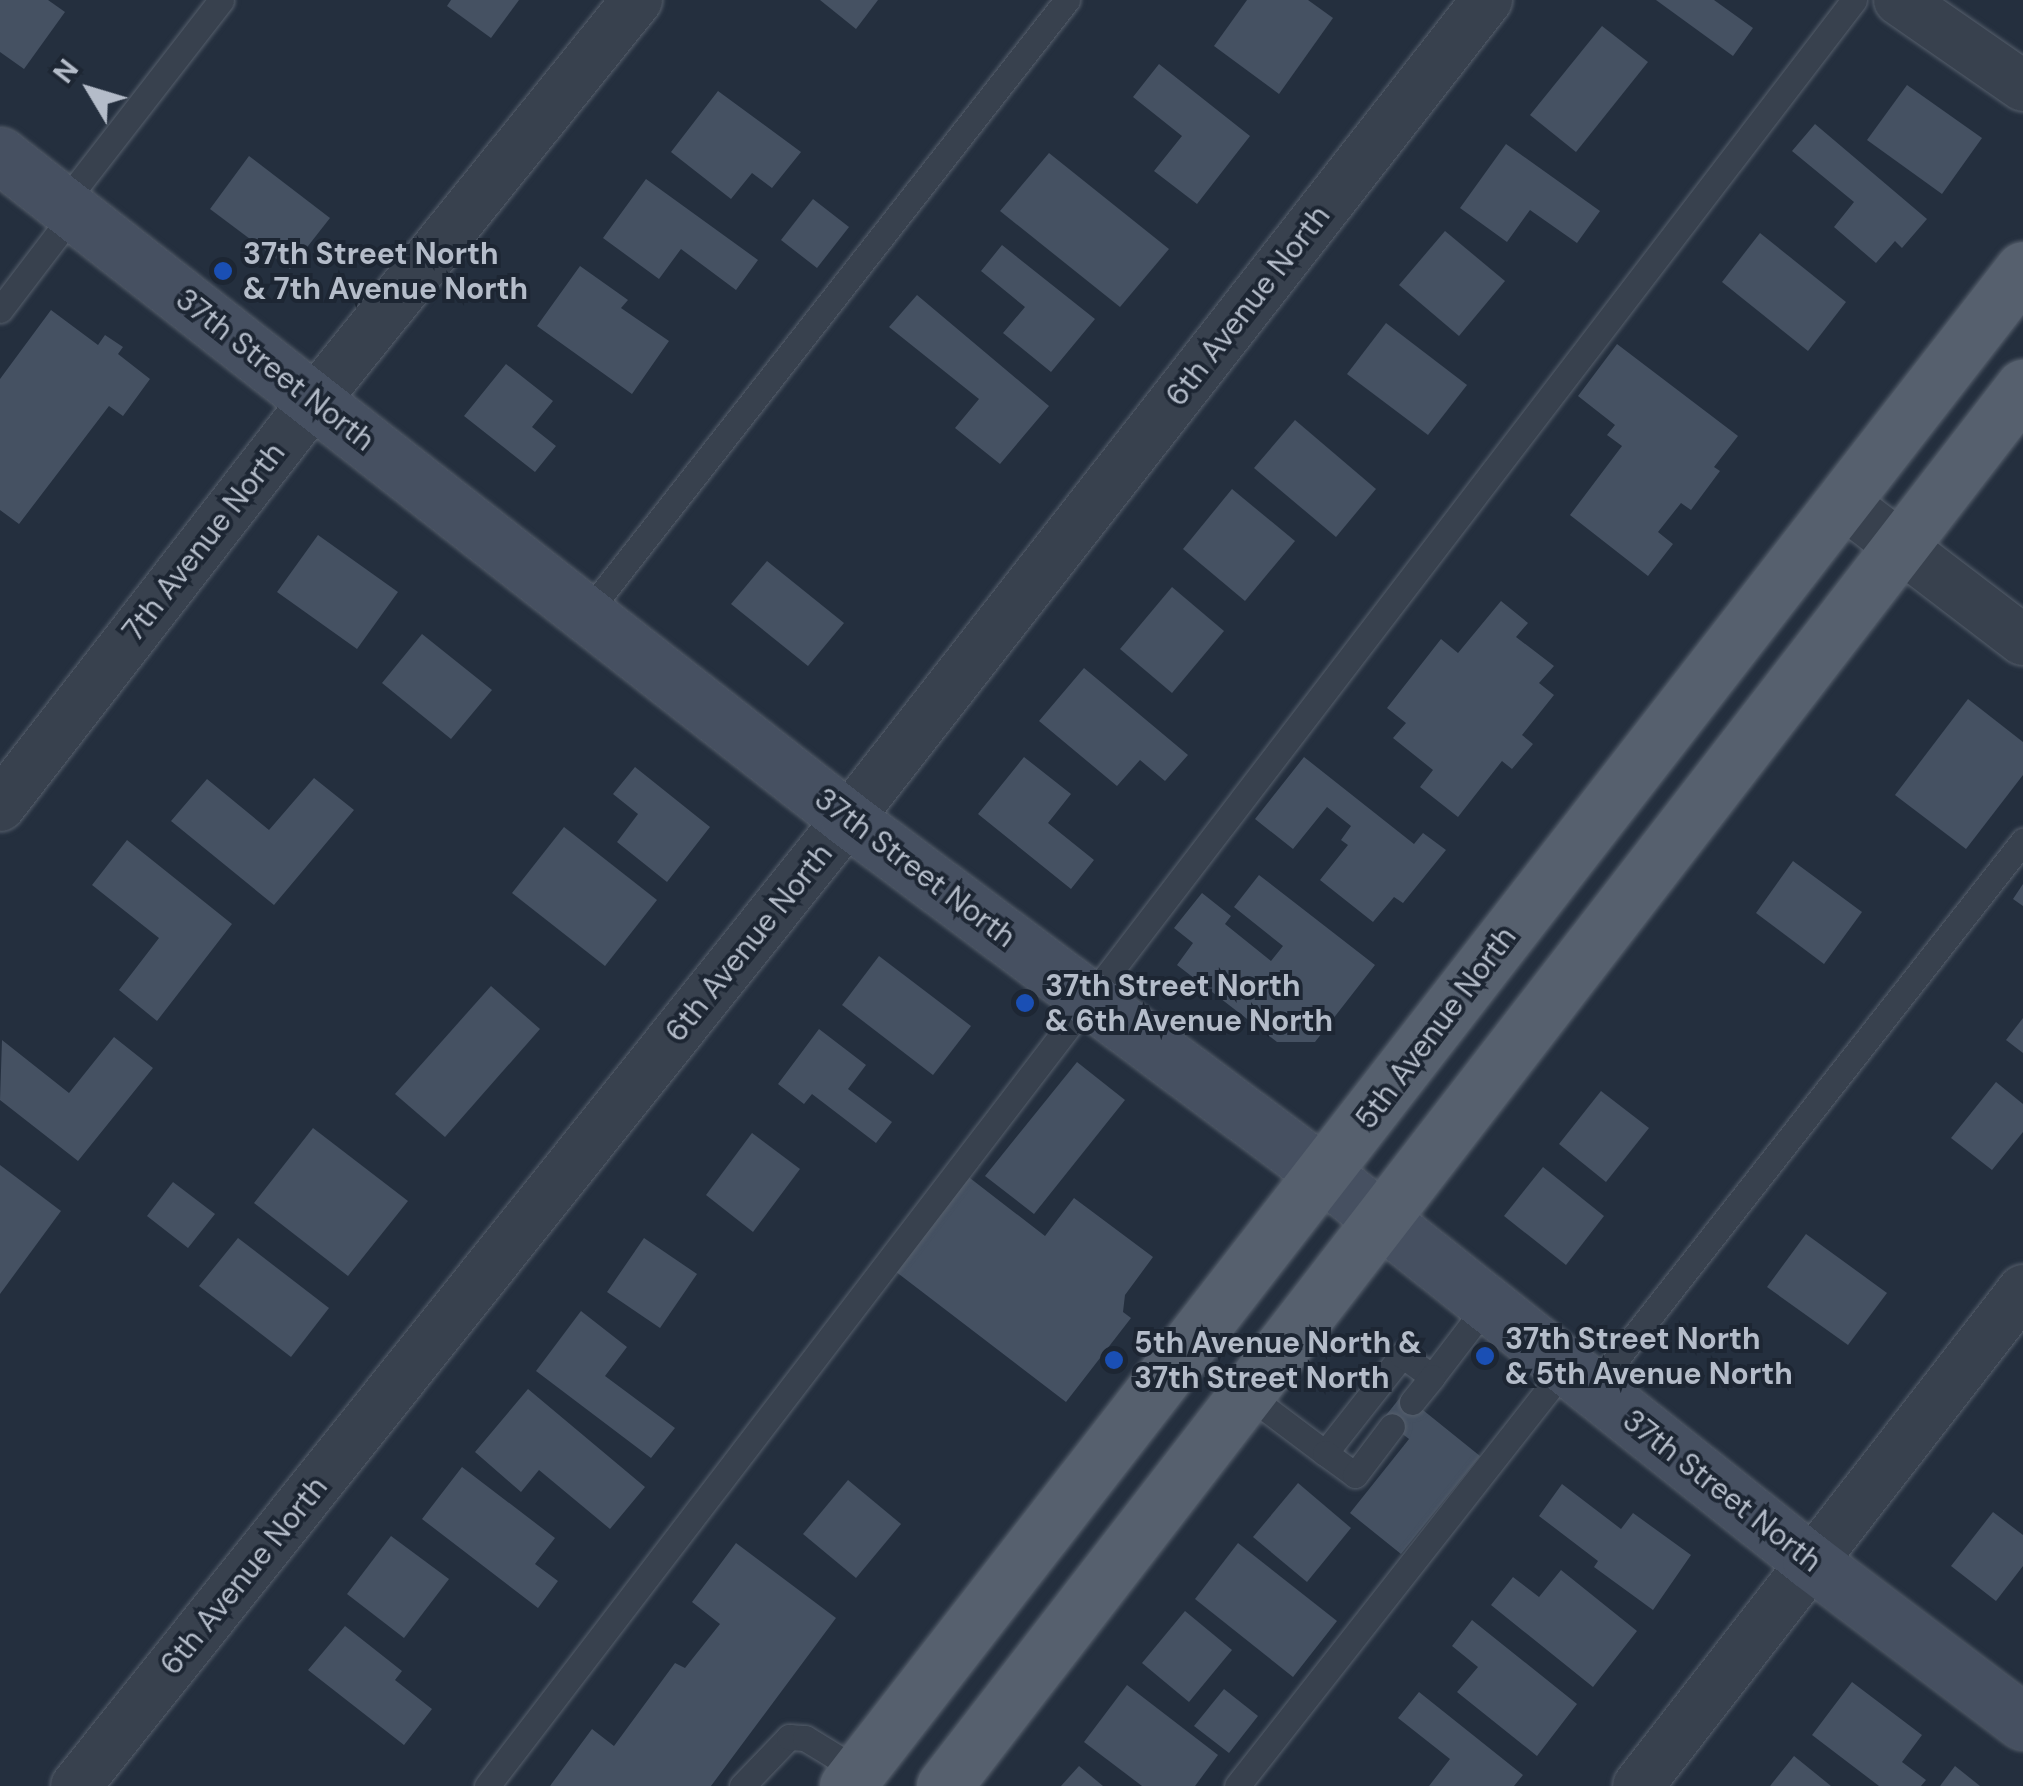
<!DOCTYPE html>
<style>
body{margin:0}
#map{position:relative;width:2023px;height:1786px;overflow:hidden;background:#242f3e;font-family:"DM Sans",sans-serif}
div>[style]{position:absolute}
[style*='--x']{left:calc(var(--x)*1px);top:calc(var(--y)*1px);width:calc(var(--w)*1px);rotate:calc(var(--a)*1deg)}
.building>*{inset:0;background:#455162}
.roads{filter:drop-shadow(0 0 2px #565f6c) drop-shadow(0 0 2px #565f6c)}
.lane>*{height:25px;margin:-12.5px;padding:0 12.5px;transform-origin:12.5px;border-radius:12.5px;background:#38414e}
.street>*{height:50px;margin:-25px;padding:0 25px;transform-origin:25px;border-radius:25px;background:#38414e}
.secondary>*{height:55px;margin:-27.5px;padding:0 27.5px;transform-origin:27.5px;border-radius:27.5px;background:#465061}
.primary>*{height:55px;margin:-27.5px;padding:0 27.5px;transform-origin:27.5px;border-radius:27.5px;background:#56606e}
.dots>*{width:28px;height:28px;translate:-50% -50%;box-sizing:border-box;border:5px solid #1d2633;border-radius:50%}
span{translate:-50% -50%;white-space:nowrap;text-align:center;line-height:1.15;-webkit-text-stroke:8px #1d2633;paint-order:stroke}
.poi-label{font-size:30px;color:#b4bcc9;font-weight:700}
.left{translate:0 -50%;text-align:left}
.street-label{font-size:30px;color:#b4bcc9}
.north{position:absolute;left:40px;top:40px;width:100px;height:100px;-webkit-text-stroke:8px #1d2633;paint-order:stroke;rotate:308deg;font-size:28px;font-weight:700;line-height:40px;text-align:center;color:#b4bcc9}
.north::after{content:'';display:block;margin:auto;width:35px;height:45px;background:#b4bcc9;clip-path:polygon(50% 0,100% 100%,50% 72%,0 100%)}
</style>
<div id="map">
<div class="building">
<div style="clip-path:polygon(0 0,48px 0,65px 12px,24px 69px,0 52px)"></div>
<div style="clip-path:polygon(451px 0,519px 0,491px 38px,447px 6px)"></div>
<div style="clip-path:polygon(820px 0,878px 0,856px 29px)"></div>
<div style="clip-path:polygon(1247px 0,1308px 0,1333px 18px,1279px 94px,1214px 46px)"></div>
<div style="clip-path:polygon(1656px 0,1714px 0,1753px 28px,1733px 56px)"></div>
<div style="clip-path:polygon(1602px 26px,1648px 62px,1576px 152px,1530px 115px)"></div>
<div style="clip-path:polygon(1159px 64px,1250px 136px,1197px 204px,1154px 171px,1182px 136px,1133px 97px)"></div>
<div style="clip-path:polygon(1907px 85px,1982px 138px,1942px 194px,1867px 140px)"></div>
<div style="clip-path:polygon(718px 91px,801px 152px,772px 188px,752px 173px,731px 199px,671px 152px)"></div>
<div style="clip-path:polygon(1815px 124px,1927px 219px,1902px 248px,1895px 241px,1876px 263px,1834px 227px,1854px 202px,1792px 151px)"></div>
<div style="clip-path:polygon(1506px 144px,1600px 211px,1577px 243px,1530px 210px,1507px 242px,1460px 208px)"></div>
<div style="clip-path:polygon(1049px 153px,1169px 249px,1120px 307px,1000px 211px)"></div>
<div style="clip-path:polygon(249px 156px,330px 218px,290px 269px,210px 209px)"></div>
<div style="clip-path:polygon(646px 179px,758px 260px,736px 290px,681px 249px,659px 279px,603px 238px)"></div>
<div style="clip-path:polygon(813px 199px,849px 227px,817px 268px,781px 240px)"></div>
<div style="clip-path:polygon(1445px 231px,1505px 281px,1459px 336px,1399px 285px)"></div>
<div style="clip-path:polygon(1760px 233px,1846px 302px,1808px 351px,1722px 282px)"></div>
<div style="clip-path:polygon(1002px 245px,1095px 319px,1051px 372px,1003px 333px,1025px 307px,981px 271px)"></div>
<div style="clip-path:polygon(580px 266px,628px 300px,621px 308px,669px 341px,632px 394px,537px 326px)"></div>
<div style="clip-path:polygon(917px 295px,1049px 406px,1000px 464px,955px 428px,979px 399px,889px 327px)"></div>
<div style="clip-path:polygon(51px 310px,98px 345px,105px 335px,123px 347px,118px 354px,150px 379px,123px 416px,109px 406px,19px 524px,0 510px,0 379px)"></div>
<div style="clip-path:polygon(1386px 323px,1467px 385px,1428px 435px,1347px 374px)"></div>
<div style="clip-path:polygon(1617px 344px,1738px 436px,1714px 467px,1720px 471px,1691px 510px,1681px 503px,1658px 532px,1673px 544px,1648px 576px,1570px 515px,1622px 446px,1607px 435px,1615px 425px,1578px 396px)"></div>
<div style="clip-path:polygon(506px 364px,553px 401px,532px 427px,556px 446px,535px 472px,464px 416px)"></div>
<div style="clip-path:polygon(1295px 420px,1376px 489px,1336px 537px,1254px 468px)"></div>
<div style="clip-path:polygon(1232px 489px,1295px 541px,1245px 601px,1183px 549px)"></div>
<div style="clip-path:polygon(318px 535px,398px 592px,357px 649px,277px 592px)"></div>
<div style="clip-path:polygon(767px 561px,844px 623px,808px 666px,731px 604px)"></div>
<div style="clip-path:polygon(1172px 587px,1224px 631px,1172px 693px,1120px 649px)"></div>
<div style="clip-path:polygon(1501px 601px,1528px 623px,1516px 637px,1554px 666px,1539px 683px,1554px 695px,1522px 735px,1533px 744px,1512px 769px,1502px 761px,1458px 817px,1420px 787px,1433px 770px,1393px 738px,1406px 723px,1387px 708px,1441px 639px,1458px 653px)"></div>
<div style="clip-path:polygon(422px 634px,492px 690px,451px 739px,382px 683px)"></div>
<div style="clip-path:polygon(1084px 668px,1188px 755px,1165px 781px,1140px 760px,1117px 786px,1039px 721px)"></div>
<div style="clip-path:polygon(1968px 699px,2023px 742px,2023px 775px,1966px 849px,1895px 795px)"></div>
<div style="clip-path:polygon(1024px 757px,1071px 794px,1048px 823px,1094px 860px,1071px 889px,978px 814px)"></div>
<div style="clip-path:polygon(1304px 757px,1414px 844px,1423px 833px,1446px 850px,1403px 903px,1394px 897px,1373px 922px,1320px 880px,1348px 845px,1341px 840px,1351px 826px,1327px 807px,1293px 849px,1255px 819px)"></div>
<div style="clip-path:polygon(635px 767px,710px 827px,667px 882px,617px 842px,638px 814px,613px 794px)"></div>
<div style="clip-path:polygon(314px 778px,354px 810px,274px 905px,171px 821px,207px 779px,269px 830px)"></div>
<div style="clip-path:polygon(564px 827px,657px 900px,605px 966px,512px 893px)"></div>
<div style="clip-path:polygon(127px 840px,232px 924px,157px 1021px,119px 990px,159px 938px,92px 885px)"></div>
<div style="clip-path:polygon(1793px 861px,1862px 912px,1824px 964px,1756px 913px)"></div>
<div style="clip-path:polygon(1259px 875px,1375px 965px,1315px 1042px,1277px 1042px,1177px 965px,1193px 943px,1174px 928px,1202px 893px,1231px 916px,1225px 924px,1271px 961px,1283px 946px,1234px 907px)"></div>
<div style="clip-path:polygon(2023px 884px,2023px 906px,2013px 899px)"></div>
<div style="clip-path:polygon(879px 956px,971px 1026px,933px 1075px,842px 1005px)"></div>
<div style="clip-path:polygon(491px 986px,540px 1029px,445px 1137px,395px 1094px)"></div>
<div style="clip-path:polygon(2023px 1018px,2023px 1053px,2006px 1040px)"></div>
<div style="clip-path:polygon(819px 1029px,866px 1065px,848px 1089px,892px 1122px,876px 1143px,812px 1094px,804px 1104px,778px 1084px)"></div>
<div style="clip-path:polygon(114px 1037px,153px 1068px,78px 1161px,0 1100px,2px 1040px,69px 1093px)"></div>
<div style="clip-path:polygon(1077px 1062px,1125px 1100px,1034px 1214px,985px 1176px)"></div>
<div style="clip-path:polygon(1996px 1082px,2023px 1104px,2023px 1132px,1992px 1170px,1951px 1138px)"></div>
<div style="clip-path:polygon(1601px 1091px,1649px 1128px,1606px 1182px,1559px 1144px)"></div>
<div style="clip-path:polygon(313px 1128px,408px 1201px,348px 1276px,254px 1203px)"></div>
<div style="clip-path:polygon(752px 1133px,800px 1169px,753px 1232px,706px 1195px)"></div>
<div style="clip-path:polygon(0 1165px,61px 1211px,0 1294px)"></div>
<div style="clip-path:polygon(1543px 1167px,1604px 1216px,1566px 1265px,1504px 1216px)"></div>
<div style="clip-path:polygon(966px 1175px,1045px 1236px,1074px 1198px,1153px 1257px,1125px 1295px,1123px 1312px,1131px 1318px,1066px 1402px,891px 1268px)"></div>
<div style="clip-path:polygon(173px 1182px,215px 1214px,188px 1248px,147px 1216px)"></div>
<div style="clip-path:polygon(1806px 1234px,1887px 1293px,1848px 1345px,1767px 1287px)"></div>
<div style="clip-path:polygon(238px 1238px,329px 1308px,291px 1357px,199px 1286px)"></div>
<div style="clip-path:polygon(644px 1238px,697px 1274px,660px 1328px,607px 1292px)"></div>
<div style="clip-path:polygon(581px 1311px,627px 1347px,605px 1376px,675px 1428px,651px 1458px,536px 1371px)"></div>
<div style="clip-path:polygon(528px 1389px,645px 1487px,610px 1529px,539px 1470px,521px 1492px,475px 1452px)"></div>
<div style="clip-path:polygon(1403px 1394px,1480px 1456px,1401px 1554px,1350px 1513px,1409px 1439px,1383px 1419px)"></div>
<div style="clip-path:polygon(462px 1467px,555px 1538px,535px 1564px,558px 1581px,538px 1608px,422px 1519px)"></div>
<div style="clip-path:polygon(848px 1480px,901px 1524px,856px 1578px,803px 1534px)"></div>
<div style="clip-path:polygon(1298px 1483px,1351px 1528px,1307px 1582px,1253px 1537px)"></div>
<div style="clip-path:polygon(1562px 1484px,1621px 1529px,1633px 1513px,1691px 1555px,1653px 1610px,1594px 1567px,1598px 1561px,1539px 1516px)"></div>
<div style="clip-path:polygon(1993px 1512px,2023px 1535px,2023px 1566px,1996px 1601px,1951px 1566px)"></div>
<div style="clip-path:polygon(391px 1536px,449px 1579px,404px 1638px,347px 1594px)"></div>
<div style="clip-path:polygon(736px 1543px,836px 1618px,711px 1786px,550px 1786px,592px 1729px,614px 1746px,675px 1663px,685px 1668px,720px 1624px,692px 1602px)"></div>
<div style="clip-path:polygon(1238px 1543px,1337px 1621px,1293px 1677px,1195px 1599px)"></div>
<div style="clip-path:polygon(1561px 1570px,1637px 1631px,1593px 1687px,1491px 1605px,1513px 1577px,1539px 1597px)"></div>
<div style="clip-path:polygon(1185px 1611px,1232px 1650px,1189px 1702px,1142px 1663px)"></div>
<div style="clip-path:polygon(1472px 1620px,1577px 1704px,1537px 1756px,1457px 1692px,1478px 1667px,1452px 1646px)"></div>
<div style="clip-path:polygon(345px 1626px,402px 1671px,395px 1680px,432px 1709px,404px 1745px,308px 1670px)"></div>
<div style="clip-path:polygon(1852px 1682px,1922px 1735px,1902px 1762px,1926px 1780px,1921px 1786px,1879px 1786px,1812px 1735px)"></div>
<div style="clip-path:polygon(1127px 1685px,1218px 1755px,1195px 1786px,1142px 1786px,1084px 1742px)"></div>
<div style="clip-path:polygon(1224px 1689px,1258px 1716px,1229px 1753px,1194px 1726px)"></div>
<div style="clip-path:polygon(1419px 1692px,1523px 1775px,1514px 1786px,1429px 1786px,1450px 1759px,1398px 1718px)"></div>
<div style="clip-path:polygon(1794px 1756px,1831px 1786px,1770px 1786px)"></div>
<div style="clip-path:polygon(1079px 1766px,1103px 1786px,1061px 1786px)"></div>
<div style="clip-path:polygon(1955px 1766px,1980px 1786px,1940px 1786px)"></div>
</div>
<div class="roads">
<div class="lane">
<div style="--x:63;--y:204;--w:258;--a:-52.2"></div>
<div style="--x:0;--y:310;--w:122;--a:-52.7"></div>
<div style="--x:587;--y:613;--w:779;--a:-51.94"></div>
<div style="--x:1593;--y:1389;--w:697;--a:-51.88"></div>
<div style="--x:1248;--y:1395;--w:96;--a:37"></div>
<div style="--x:1325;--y:1453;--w:125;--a:-51.8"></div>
<div style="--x:1402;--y:1355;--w:37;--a:36"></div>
<div style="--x:1432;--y:1377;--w:91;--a:-52.6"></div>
<div style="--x:1412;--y:1402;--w:32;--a:-51"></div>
<div style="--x:1325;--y:1453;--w:37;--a:36"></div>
<div style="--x:1355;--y:1475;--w:61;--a:-52.9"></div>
<div style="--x:487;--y:1786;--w:2249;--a:-52.57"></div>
<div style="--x:742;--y:1786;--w:68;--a:-46.2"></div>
<div style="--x:789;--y:1737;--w:16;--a:4"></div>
<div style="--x:805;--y:1738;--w:63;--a:31.4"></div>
<div style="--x:1237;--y:1786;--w:533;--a:-51.86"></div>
</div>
<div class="street">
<div style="--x:1899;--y:0;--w:151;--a:34.7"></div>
<div style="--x:1841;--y:501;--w:229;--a:37.4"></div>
<div style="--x:0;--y:806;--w:512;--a:-52.21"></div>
<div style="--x:314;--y:401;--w:515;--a:-51.15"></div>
<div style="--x:76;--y:1786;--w:1237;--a:-51.4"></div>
<div style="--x:848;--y:819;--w:1039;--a:-52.04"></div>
<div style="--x:1638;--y:1786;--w:628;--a:-52.18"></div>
</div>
<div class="secondary">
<div style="--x:0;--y:155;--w:1077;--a:38.06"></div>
<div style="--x:848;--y:819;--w:594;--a:36.72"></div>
<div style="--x:1324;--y:1174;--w:621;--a:38.53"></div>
<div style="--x:1810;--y:1561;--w:267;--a:37.1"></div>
</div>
<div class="primary">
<div style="--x:847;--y:1786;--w:1919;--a:-52.22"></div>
<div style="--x:944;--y:1786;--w:1767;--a:-52.36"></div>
</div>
</div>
<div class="dots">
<div style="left:223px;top:271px;background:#1a4fb4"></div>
<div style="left:1025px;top:1003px;background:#1a4fb4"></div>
<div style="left:1485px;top:1356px;background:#1a4fb4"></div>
<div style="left:1114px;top:1360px;background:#1a4fb4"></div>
</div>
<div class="poi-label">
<span class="left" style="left:243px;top:271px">37th Street North<br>&amp; 7th Avenue North</span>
<span class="left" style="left:1045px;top:1003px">37th Street North<br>&amp; 6th Avenue North</span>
<span class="left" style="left:1505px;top:1356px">37th Street North<br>&amp; 5th Avenue North</span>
<span class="left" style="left:1134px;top:1360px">5th Avenue North &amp;<br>37th Street North</span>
</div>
<div class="street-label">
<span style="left:1248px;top:306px;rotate:-52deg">6th Avenue North</span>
<span style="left:275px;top:370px;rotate:38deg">37th Street North</span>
<span style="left:204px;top:542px;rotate:-52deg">7th Avenue North</span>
<span style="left:915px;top:868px;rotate:37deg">37th Street North</span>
<span style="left:749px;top:943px;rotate:-51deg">6th Avenue North</span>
<span style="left:1436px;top:1028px;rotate:-53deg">5th Avenue North</span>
<span style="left:1722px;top:1491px;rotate:38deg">37th Street North</span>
<span style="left:244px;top:1576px;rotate:-51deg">6th Avenue North</span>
</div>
<div class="north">N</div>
</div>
